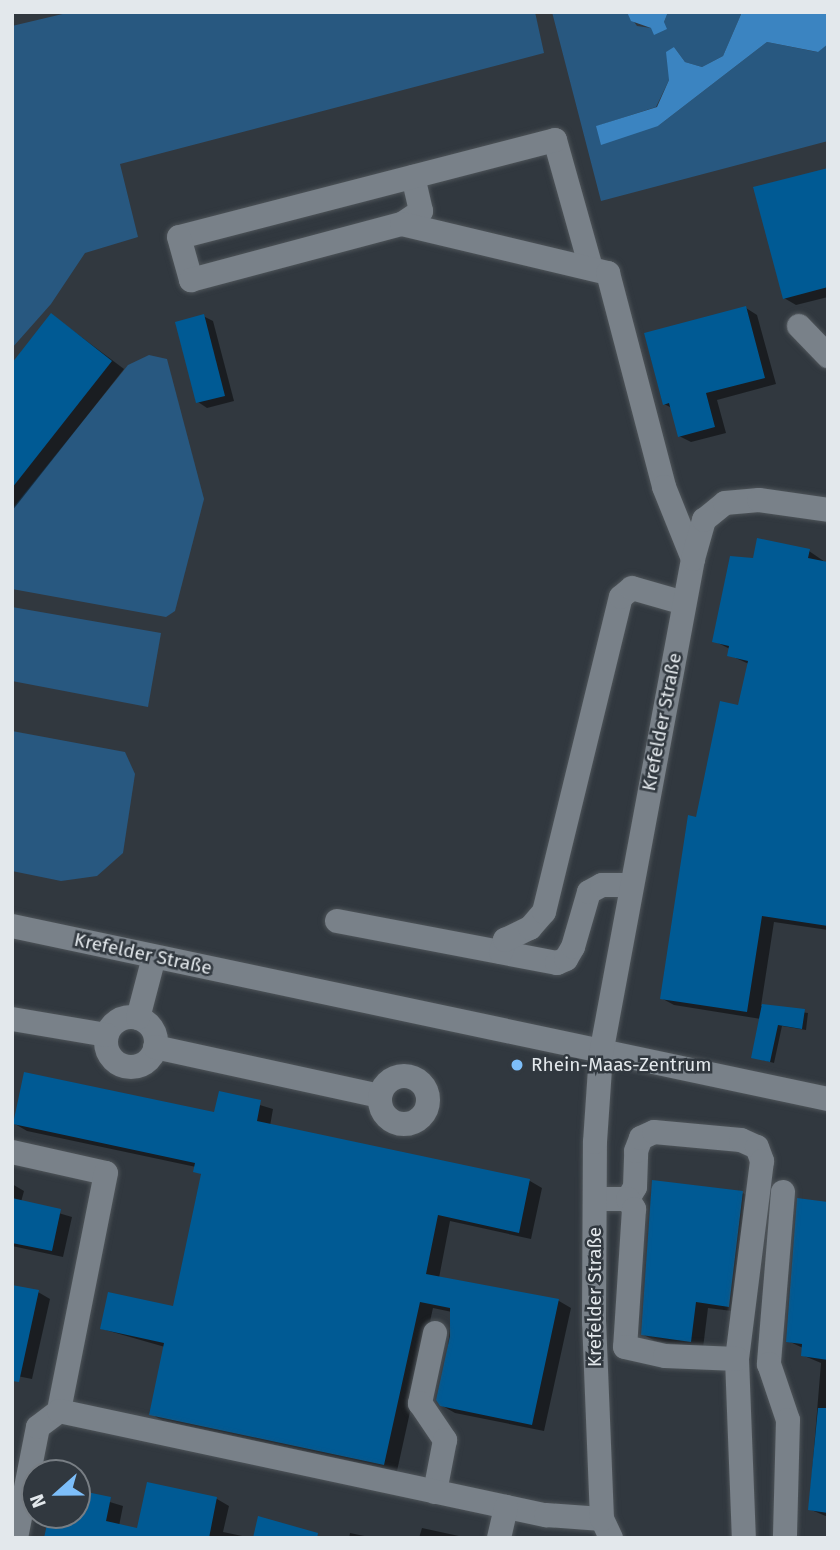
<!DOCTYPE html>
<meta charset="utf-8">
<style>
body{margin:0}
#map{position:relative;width:840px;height:1550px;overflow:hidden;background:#31383f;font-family:"Fira Sans",sans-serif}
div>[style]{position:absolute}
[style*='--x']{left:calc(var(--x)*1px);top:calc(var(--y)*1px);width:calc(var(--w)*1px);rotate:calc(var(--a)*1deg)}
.green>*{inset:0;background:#285880}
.water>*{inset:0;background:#3b84c1}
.shadow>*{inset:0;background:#0007}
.building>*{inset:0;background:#005a94}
.roads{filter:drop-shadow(0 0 2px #4e5459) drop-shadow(0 0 2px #4e5459)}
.minor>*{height:24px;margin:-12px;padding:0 12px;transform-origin:12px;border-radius:12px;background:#798189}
.minor>.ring{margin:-12px;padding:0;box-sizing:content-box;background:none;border:24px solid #798189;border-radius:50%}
.dots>*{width:19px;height:19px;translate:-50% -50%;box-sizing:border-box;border:4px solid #31383f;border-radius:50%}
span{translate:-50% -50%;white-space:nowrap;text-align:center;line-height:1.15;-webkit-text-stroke:5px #31383f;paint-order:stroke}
.street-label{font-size:19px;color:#e3e8ec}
.poi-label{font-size:19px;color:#e3e8ec}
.left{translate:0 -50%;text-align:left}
.frame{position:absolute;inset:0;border:14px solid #e3e8ec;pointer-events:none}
.north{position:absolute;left:21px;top:1459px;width:70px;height:70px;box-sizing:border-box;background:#31383f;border:2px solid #787e84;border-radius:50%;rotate:249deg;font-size:19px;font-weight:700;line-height:28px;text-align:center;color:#e3e8ec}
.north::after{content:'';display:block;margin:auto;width:24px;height:32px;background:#7dbef9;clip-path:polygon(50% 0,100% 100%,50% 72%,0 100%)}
</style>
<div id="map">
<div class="green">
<div style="clip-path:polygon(71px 12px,535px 12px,544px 53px,120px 164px,138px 237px,85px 253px,51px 304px,12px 348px,12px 26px)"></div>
<div style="clip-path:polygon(552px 12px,627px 12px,637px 26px,651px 28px,664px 22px,668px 12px,742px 12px,723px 56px,702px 67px,685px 62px,674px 47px,669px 80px,656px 107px,597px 126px,658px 126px,767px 42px,817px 52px,828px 44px,828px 141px,601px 201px)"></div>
<div style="clip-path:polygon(149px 355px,167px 359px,204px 499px,175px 611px,166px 617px,12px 589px,12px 509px,128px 365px)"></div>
<div style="clip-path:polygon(12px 607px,161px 633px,148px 707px,12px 681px)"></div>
<div style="clip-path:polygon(12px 731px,125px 752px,135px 774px,123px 853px,97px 876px,61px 881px,12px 871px)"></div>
</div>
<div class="water">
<div style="clip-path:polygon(627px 12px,668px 12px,664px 22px,667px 29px,654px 35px,651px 28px,631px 21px)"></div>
<div style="clip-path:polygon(742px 12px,828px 12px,828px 44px,818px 52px,767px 42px,658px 126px,601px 145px,596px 126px,657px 107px,669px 80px,666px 52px,674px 47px,685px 62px,702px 67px,723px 56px)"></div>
</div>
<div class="shadow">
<div style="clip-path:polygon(828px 169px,828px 297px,796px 305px,784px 298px)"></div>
<div style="clip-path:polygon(746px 308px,757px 315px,776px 384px,717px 400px,726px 433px,691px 442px,679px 436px,672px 408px,664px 404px)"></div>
<div style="clip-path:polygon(52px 315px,124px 369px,12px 511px,12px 365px)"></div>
<div style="clip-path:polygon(203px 316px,213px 321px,234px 401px,207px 408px,198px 402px)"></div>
<div style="clip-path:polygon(809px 551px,828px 564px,828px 930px,774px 922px,761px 1006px,808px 1013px,806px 1030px,782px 1026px,774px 1063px,752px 1057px,761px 1019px,674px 1005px,661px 998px,697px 819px,740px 707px,749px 664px,729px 655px,730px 649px,714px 641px,754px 560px)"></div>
<div style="clip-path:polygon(220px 1093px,273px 1109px,270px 1126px,530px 1181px,542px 1188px,531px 1239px,450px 1221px,439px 1278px,559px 1301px,571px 1308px,544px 1431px,455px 1413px,441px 1405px,452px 1312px,433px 1308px,397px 1471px,163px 1421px,151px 1414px,165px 1347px,102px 1329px,174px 1308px,202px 1176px,196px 1167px,27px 1131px,15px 1124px,216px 1114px)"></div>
<div style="clip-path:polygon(12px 1184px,24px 1191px,21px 1202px,72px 1217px,63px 1257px,12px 1246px)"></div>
<div style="clip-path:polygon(743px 1193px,755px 1200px,740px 1312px,708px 1308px,703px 1348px,655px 1341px,642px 1334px)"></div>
<div style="clip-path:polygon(828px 1203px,828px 1517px,809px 1509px,821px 1363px,802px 1355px,803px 1348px,788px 1341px)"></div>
<div style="clip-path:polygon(38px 1292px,50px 1299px,32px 1379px,12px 1375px)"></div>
<div style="clip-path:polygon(77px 1492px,123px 1506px,119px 1526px,139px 1530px,217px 1499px,229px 1506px,223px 1532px,252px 1538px,46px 1538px,50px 1515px,77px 1515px)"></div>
<div style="clip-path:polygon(422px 1528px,468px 1538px,419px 1538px)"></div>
<div style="clip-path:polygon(350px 1533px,374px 1538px,349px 1538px)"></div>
</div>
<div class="building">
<div style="clip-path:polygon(828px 168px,828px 287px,783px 299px,753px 187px)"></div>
<div style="clip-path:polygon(746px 306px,765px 378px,706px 393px,715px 427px,678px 437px,669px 403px,663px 405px,644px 333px)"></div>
<div style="clip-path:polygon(51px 313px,112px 361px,12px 488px,12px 363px)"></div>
<div style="clip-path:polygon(204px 314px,225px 396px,196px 403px,175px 322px)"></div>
<div style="clip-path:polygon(757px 538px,810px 549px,808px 558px,828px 562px,828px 926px,762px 916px,747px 1012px,660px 999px,688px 815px,696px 817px,720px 701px,738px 705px,748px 661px,727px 656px,729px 646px,712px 642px,730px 556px,753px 558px)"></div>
<div style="clip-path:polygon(762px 1004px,805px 1009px,802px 1029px,778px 1025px,770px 1062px,751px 1058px)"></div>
<div style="clip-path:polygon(24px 1072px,214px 1112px,219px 1091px,261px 1100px,257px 1121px,530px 1179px,519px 1233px,438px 1215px,426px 1274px,559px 1299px,532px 1425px,440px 1406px,436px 1400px,450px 1336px,450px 1308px,420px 1302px,384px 1465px,149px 1415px,164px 1343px,100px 1329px,108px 1292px,173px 1306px,201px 1174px,193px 1172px,195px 1163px,13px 1124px)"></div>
<div style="clip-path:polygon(652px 1180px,743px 1191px,729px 1307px,696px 1302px,691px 1342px,641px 1335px)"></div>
<div style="clip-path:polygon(12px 1198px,61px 1209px,52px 1251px,12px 1243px)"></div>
<div style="clip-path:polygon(797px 1198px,828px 1202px,828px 1360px,801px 1356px,802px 1344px,786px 1342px)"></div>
<div style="clip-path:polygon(12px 1285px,39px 1290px,19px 1382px,12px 1381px)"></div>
<div style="clip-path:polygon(818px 1408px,828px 1408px,828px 1513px,808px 1510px)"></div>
<div style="clip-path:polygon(147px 1482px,217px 1497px,209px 1538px,44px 1538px,49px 1515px,77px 1515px,77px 1490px,111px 1497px,106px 1521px,137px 1528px)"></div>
<div style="clip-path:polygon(258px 1516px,318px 1533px,317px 1538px,253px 1538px)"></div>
</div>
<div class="roads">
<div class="minor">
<div style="--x:402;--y:224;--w:23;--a:-34"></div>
<div style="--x:421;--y:211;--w:35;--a:-103"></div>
<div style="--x:591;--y:268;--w:133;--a:-105.7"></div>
<div style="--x:555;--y:140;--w:388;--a:165.5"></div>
<div style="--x:179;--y:237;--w:45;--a:74.4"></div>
<div style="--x:191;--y:280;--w:218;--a:-14.9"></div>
<div style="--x:402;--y:224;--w:212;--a:13.4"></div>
<div style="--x:608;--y:273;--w:221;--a:75.3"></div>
<div style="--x:664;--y:487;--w:78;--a:68.1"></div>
<div style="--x:799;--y:326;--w:42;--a:46"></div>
<div style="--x:337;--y:921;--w:224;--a:10.8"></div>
<div style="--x:557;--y:963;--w:10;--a:-24"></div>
<div style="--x:566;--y:959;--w:14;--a:-60"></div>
<div style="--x:573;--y:947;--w:57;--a:-73.8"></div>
<div style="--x:589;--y:892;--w:15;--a:-28"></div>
<div style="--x:602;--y:885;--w:29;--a:0"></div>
<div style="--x:12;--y:926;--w:834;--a:11.97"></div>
<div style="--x:501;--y:952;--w:13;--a:-72"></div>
<div style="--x:505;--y:940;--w:28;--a:-26"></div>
<div style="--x:530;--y:928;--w:21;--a:-49"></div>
<div style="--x:544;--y:912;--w:324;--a:-76.3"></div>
<div style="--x:621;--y:597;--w:14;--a:-39"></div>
<div style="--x:632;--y:588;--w:54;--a:16.1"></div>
<div class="ring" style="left:106px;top:1017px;width:26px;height:26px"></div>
<div style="--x:138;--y:1018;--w:63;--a:-75.3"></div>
<div style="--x:12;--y:1019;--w:96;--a:9.6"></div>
<div style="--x:155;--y:1047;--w:230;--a:12.3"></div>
<div class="ring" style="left:380px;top:1076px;width:24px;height:24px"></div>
<div style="--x:12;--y:1152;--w:96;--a:12.6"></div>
<div style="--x:106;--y:1173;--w:243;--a:101.2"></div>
<div style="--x:783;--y:1192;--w:173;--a:94.7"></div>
<div style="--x:769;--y:1364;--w:59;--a:71.3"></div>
<div style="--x:788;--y:1420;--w:118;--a:91.5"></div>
<div style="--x:595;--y:1199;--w:33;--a:0"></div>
<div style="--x:628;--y:1199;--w:14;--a:-60"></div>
<div style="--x:635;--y:1187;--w:36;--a:-88"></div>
<div style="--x:636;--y:1151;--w:14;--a:-69"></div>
<div style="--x:641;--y:1138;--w:14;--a:-25"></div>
<div style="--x:654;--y:1132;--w:87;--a:5.3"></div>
<div style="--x:741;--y:1140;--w:17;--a:24"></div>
<div style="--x:757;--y:1147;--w:15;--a:70"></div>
<div style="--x:762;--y:1161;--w:200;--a:97.2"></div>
<div style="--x:737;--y:1359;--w:179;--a:87.8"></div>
<div style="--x:628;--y:1199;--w:12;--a:59"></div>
<div style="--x:634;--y:1209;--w:138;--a:93.7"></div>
<div style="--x:625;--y:1347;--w:41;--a:12.7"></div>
<div style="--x:665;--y:1356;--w:72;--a:2.4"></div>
<div style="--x:435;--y:1333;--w:72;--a:102.1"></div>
<div style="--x:420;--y:1403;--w:45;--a:56"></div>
<div style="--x:445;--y:1440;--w:53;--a:100.9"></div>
<div style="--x:16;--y:1538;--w:113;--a:-78.8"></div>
<div style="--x:38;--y:1427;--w:26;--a:-37"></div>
<div style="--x:59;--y:1411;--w:498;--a:12.1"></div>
<div style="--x:546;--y:1515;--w:56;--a:4.1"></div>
<div style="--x:499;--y:1538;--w:32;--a:-77"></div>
<div style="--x:611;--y:1538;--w:21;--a:-115"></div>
<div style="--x:602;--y:1519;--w:197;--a:-92.3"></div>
<div style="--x:594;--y:1322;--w:180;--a:-89.7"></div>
<div style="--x:595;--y:1142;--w:88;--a:-86.1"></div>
<div style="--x:601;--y:1054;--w:503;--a:-79.47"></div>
<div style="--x:693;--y:559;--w:41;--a:-74.2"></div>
<div style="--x:704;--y:520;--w:27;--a:-39"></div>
<div style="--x:725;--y:503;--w:34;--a:-5"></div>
<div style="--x:759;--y:500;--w:70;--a:8.2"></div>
</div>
</div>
<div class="dots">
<div style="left:517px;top:1065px;background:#7dbef9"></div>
</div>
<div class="street-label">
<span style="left:662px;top:722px;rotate:-79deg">Krefelder Straße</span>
<span style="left:143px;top:954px;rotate:12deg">Krefelder Straße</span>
<span style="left:595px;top:1297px;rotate:-90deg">Krefelder Straße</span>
</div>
<div class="poi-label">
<span class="left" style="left:531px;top:1065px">Rhein-Maas-Zentrum</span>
</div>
<div class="frame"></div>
<div class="north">N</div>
</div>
